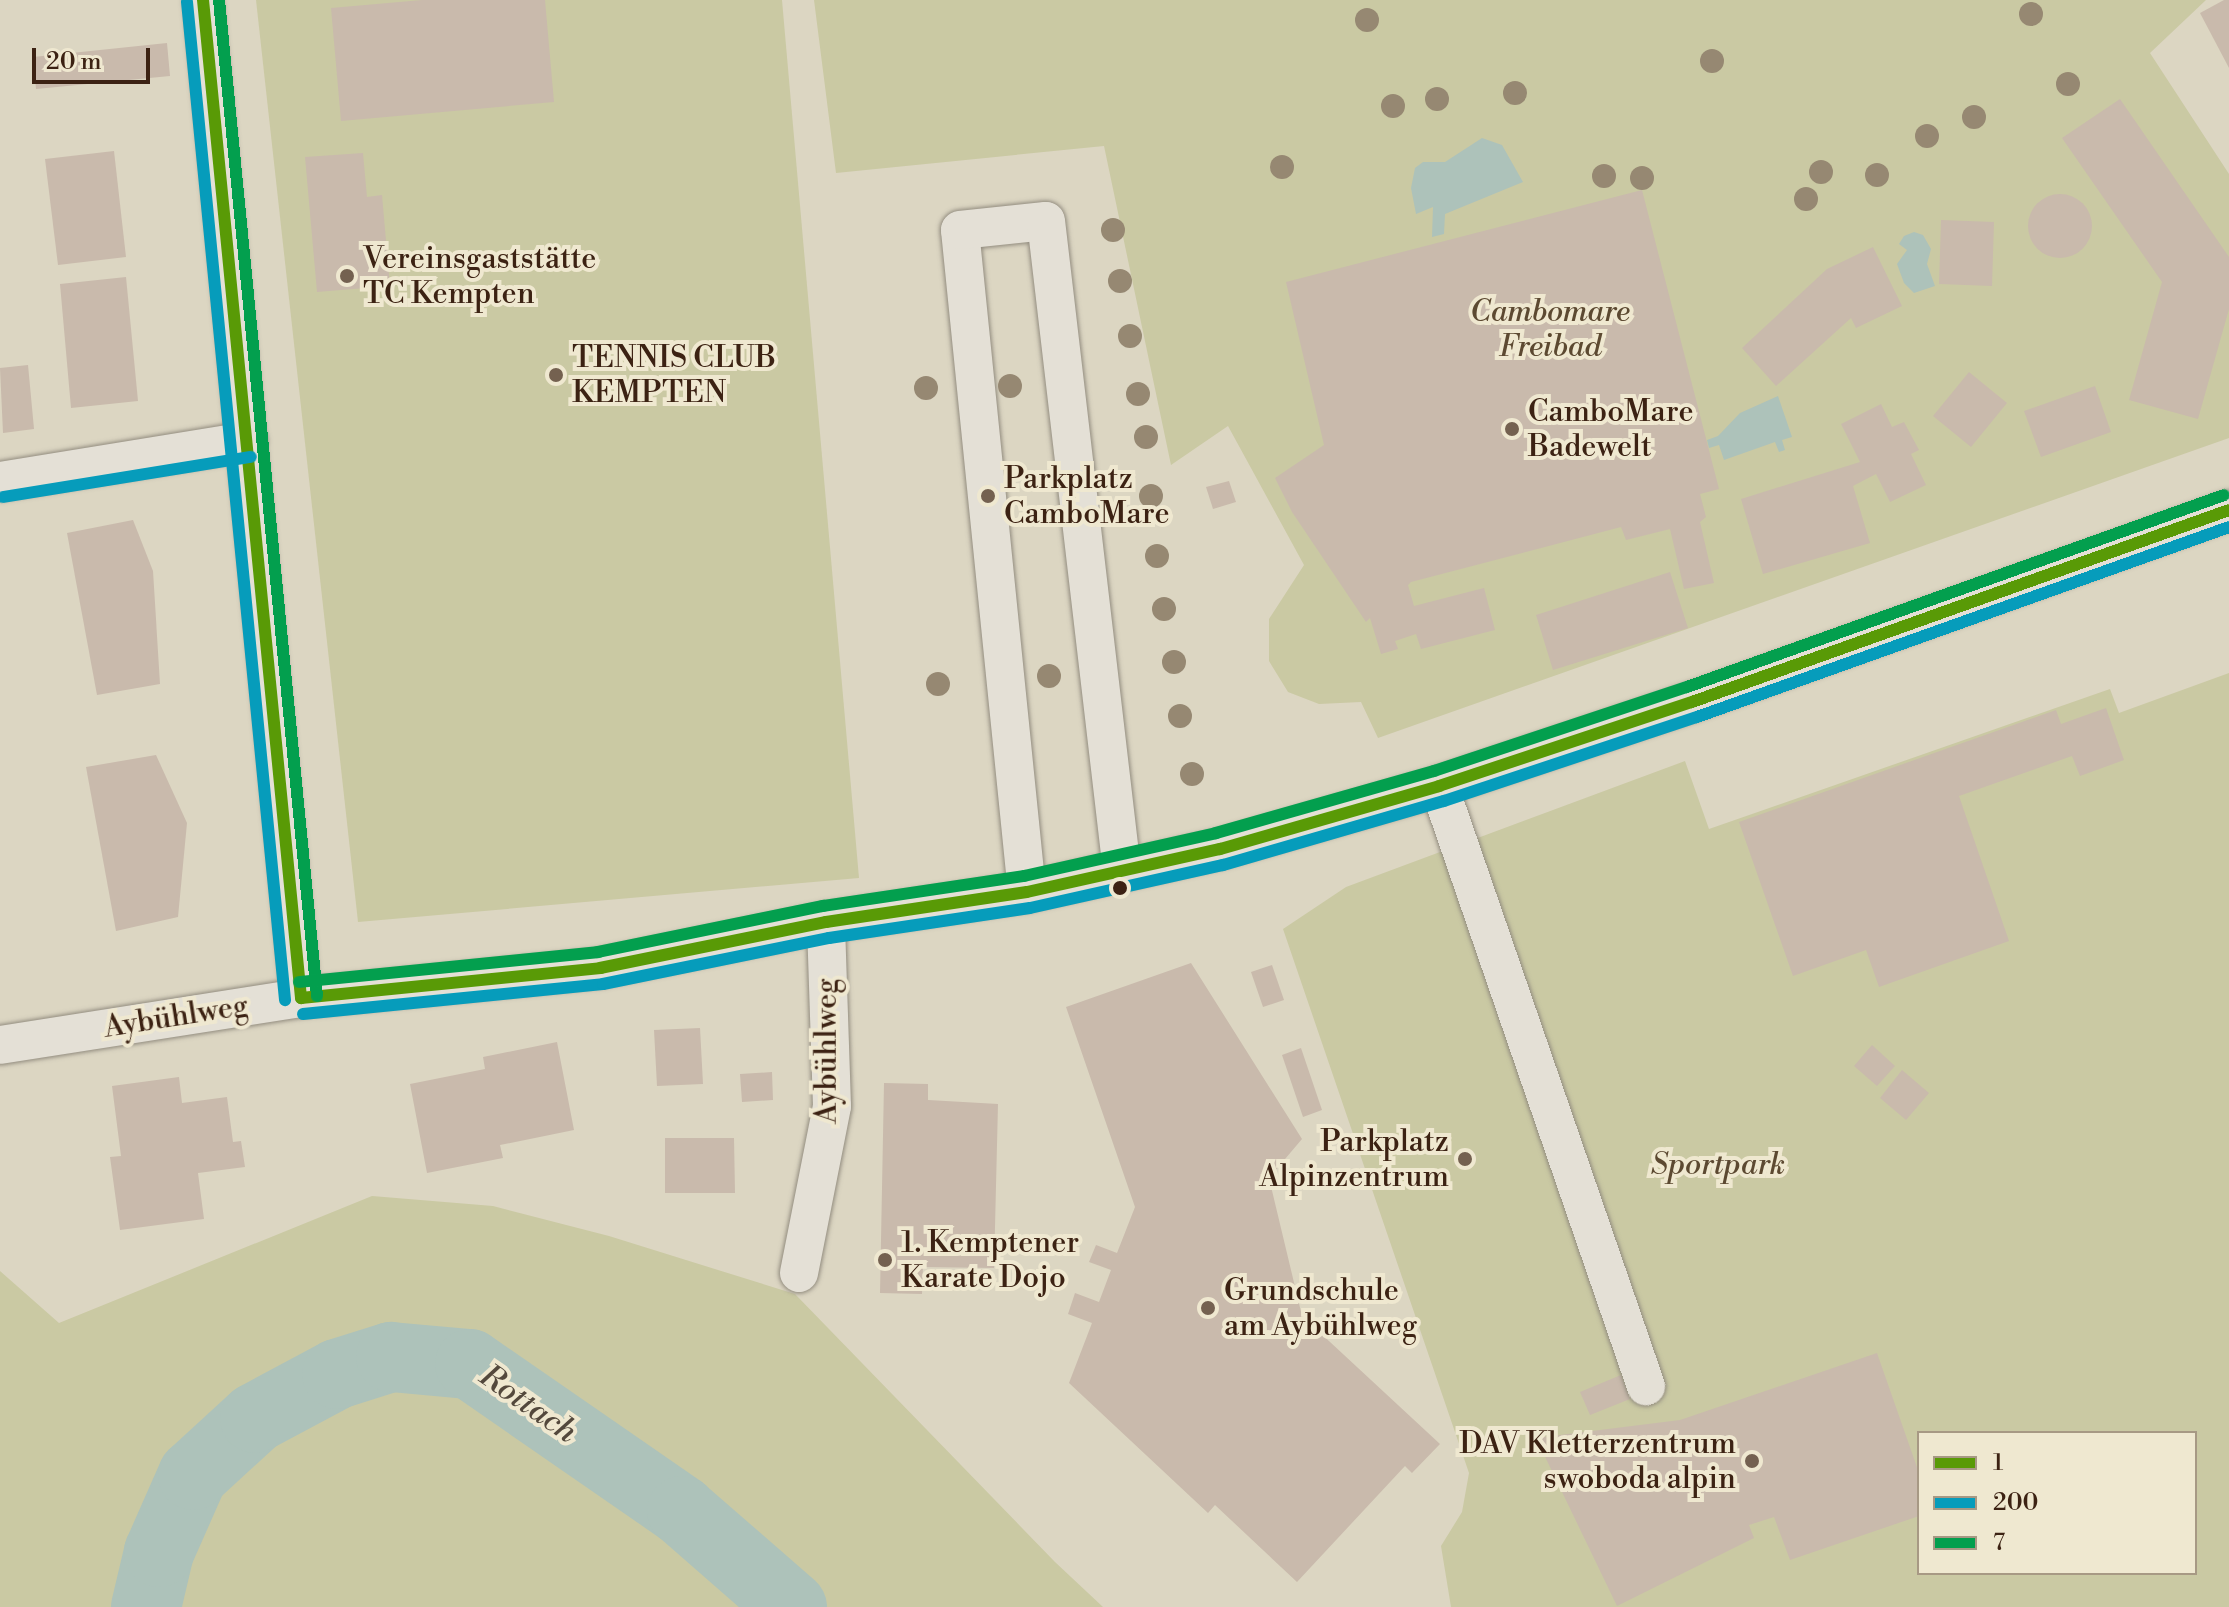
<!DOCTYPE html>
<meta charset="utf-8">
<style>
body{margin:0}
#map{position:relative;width:2229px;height:1607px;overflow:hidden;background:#dcd6c2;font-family:"Libre Bodoni",serif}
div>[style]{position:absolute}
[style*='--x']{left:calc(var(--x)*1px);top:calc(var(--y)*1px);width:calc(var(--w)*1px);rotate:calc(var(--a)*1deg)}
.green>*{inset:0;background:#cac9a3}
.water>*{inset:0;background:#adc2ba}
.river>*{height:70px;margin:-35px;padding:0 35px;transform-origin:35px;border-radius:35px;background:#adc2ba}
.building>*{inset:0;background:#c9baac}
.round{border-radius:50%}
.roads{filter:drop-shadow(0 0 2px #938d80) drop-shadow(0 0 2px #938d80)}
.minor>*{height:38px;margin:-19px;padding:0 19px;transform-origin:19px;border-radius:19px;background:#e4e0d6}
.bus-1>*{height:12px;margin:-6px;padding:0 6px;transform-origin:6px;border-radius:6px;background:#599a06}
.bus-2>*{height:12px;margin:-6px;padding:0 6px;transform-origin:6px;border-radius:6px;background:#069cbb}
.bus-3>*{height:12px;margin:-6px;padding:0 6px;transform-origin:6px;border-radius:6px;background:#039f4e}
.trees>*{width:24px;height:24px;margin:-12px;border-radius:50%;background:#968872}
.dots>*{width:22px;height:22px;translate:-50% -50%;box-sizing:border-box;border:4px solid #efe8d0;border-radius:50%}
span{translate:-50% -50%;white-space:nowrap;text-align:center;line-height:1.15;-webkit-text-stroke:8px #efe8d0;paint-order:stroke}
.poi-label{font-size:30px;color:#3c2213}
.left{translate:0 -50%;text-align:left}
.right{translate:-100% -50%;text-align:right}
.park-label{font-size:30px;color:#5c4931;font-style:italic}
.street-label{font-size:30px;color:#3c2213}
.water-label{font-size:32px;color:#53483c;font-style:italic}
.legend{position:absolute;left:1917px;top:1431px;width:280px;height:144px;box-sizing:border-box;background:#efe8d0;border:2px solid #a79984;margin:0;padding:10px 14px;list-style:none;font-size:24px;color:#3c2213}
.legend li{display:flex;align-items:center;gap:16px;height:40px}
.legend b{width:40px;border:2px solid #a79984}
.scale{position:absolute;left:32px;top:48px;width:118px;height:36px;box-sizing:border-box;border:4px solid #3c2213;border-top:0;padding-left:10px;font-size:24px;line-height:28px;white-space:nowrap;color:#3c2213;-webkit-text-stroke:6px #efe8d0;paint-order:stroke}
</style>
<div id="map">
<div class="green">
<div style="clip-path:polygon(256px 0,782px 0,859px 878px,358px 922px)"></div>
<div style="clip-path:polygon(814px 0,2206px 0,2150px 53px,2229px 174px,2229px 438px,1378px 738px,1361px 702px,1319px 704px,1288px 692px,1269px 661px,1269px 619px,1304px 565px,1228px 426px,1171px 465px,1104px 146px,836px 173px)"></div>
<div style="clip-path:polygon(evenodd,2229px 673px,2229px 1607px,1451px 1607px,1441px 1546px,1462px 1512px,1469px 1473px,1283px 929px,1346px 887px,1685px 761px,1709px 829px,2110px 689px,2119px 713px,2229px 673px,1919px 1433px,2195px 1433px,2195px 1573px,1919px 1573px,1919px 1433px)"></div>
<div style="clip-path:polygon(372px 1196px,493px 1206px,609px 1236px,795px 1294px,1055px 1562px,1103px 1607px,0 1607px,0 1271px,59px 1323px)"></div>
</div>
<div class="water">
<div style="clip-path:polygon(1482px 138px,1502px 145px,1523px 182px,1445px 214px,1444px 234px,1432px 237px,1433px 207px,1416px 214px,1411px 188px,1415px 168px,1423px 162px,1445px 162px)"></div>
<div style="clip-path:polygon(1914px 232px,1923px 235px,1931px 249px,1927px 264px,1935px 286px,1914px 293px,1904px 283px,1897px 264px,1907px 250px,1899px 244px,1904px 236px)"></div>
<div style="clip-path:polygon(1778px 396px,1792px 437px,1782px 440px,1785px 450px,1779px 452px,1775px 442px,1724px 460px,1719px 445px,1709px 448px,1707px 440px,1718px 436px,1740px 413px)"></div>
</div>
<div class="river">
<div style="--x:146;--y:1607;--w:57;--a:-76.7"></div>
<div style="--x:159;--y:1552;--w:84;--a:-66.2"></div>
<div style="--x:193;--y:1475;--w:84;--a:-42.6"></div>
<div style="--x:255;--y:1418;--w:93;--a:-28.2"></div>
<div style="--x:337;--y:1374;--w:57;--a:-17.5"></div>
<div style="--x:391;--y:1357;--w:79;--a:5.1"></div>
<div style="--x:470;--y:1364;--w:258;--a:34.7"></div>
<div style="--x:682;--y:1511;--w:146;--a:41.1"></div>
</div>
<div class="building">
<div style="clip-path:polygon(422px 0,545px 0,554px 102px,341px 121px,331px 8px)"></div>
<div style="clip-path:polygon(2224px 0,2229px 0,2229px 68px,2200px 13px)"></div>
<div style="clip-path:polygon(167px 43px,170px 76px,36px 89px,33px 57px)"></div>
<div style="clip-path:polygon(2120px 99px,2229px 257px,2229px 309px,2198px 419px,2129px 400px,2162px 282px,2062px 138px)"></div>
<div style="clip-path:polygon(114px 151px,126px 257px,58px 265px,45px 159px)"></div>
<div style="clip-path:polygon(363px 153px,367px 197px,382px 195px,390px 286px,317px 292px,305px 157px)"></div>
<div style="clip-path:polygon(1642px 190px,1719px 489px,1700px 494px,1706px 517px,1700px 522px,1714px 583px,1684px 589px,1670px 529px,1626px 540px,1621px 527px,1411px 582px,1408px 585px,1414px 606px,1484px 588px,1495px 630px,1421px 649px,1416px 634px,1395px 641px,1398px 649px,1381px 654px,1370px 618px,1366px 622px,1292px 512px,1275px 478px,1324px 445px,1286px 282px)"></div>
<div class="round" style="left:2028px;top:194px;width:64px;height:64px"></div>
<div style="clip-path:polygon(1941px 220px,1994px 222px,1992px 286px,1939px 284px)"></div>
<div style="clip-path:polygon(1873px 247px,1902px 306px,1856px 328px,1851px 318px,1776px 386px,1742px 348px,1827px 269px)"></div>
<div style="clip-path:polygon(126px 277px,138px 401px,71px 408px,60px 284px)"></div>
<div style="clip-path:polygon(28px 365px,34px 429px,3px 433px,0 368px)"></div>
<div style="clip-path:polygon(1969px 372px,2007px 403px,1971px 447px,1933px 416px)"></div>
<div style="clip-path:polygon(2095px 386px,2111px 432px,2041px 457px,2024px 411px)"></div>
<div style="clip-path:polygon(1881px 404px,1892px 427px,1904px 422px,1919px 450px,1911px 454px,1926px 485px,1890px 502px,1876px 474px,1853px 486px,1870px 543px,1763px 574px,1741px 499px,1860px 462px,1841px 424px)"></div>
<div style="clip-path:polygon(1229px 481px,1236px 502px,1213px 509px,1206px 487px)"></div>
<div style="clip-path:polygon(133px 520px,153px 571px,160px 684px,97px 695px,67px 533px)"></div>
<div style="clip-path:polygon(1670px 572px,1688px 628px,1553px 670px,1536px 615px)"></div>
<div style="clip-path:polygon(2106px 708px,2124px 760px,2080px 776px,2072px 756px,1959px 796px,2009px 941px,1879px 987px,1866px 950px,1793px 976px,1739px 822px,2056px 710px,2061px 724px)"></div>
<div style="clip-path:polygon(156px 755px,187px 823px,178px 917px,116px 931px,86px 767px)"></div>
<div style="clip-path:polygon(1191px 963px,1302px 1139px,1269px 1178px,1302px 1316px,1440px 1444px,1412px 1473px,1405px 1466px,1297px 1582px,1215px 1505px,1208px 1513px,1069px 1383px,1092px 1323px,1068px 1314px,1075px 1293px,1099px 1302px,1111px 1270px,1089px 1262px,1096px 1245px,1117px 1253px,1135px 1207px,1066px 1007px)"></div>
<div style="clip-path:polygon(1272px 965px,1284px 1000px,1263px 1007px,1251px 972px)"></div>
<div style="clip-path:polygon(700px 1028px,703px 1084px,657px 1086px,654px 1030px)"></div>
<div style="clip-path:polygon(557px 1042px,574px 1130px,500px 1145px,503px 1158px,427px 1173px,410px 1084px,485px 1069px,483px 1057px)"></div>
<div style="clip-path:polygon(1872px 1045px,1895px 1066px,1877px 1086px,1854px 1066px)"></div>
<div style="clip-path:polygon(1301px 1048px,1322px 1110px,1303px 1117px,1282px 1055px)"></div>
<div style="clip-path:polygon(1902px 1070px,1929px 1093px,1906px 1120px,1880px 1098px)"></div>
<div style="clip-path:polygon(772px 1072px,773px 1100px,742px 1102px,740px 1074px)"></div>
<div style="clip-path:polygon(179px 1077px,182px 1103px,227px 1097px,233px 1142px,241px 1141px,245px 1167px,198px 1173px,204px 1219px,120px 1230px,110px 1157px,121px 1156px,112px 1086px)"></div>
<div style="clip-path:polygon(884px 1083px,928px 1084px,928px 1100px,998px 1104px,994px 1268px,923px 1267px,922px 1294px,880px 1293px)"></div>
<div style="clip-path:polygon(665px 1138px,734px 1138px,735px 1193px,665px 1193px)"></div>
<div style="clip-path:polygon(1877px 1353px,1919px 1473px,1919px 1516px,1790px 1560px,1774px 1517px,1749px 1525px,1754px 1538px,1617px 1606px,1536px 1438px,1680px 1420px)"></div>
<div style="clip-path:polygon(1621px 1375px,1630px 1399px,1590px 1415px,1580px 1392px)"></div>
</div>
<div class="roads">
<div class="minor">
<div style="--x:203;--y:0;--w:1003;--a:84.39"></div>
<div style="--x:0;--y:481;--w:251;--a:-9.2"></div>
<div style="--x:1439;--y:786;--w:635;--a:70.97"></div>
<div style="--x:1027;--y:892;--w:665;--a:-95.78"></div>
<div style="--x:960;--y:230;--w:86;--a:-6"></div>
<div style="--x:1046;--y:221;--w:654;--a:83.33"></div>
<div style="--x:0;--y:1045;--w:305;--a:-8.9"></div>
<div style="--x:301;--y:998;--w:301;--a:-5.7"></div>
<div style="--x:600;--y:968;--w:231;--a:-11.5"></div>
<div style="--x:826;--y:922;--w:203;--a:-8.5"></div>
<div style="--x:1027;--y:892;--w:198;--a:-12.6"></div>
<div style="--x:1220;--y:849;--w:228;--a:-16"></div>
<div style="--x:1439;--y:786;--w:267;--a:-18.4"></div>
<div style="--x:1692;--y:702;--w:570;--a:-19.67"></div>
<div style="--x:799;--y:1273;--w:170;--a:-78.8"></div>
<div style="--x:832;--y:1106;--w:184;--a:-91.9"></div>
</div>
</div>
<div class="bus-1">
<div style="--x:203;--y:0;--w:1003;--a:84.39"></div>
<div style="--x:301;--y:998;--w:301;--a:-5.7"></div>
<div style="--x:600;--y:968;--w:231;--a:-11.5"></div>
<div style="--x:826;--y:922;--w:203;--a:-8.5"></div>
<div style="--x:1027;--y:892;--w:198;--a:-12.6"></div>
<div style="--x:1220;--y:849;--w:228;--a:-16"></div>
<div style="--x:1439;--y:786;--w:267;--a:-18.4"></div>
<div style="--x:1692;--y:702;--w:570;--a:-19.67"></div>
</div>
<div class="bus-2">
<div style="--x:187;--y:2;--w:1003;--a:84.39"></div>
<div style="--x:3;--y:497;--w:251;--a:-9.2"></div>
<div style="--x:303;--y:1014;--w:301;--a:-5.7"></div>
<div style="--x:603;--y:984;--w:231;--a:-11.5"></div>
<div style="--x:829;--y:938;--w:203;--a:-8.5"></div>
<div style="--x:1030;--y:908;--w:198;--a:-12.6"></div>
<div style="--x:1223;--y:865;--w:230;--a:-16.2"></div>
<div style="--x:1444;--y:801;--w:267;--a:-18.4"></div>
<div style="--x:1697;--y:717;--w:565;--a:-19.65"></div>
</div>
<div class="bus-3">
<div style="--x:219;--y:0;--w:1001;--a:84.38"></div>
<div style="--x:299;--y:982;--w:301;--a:-5.7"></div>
<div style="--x:598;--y:952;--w:230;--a:-11.6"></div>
<div style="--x:823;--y:906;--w:203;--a:-8.5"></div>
<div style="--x:1024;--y:876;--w:197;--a:-12.6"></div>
<div style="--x:1216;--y:833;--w:227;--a:-15.9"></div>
<div style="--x:1434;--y:771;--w:267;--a:-18.4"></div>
<div style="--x:1687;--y:687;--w:570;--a:-19.67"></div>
</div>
<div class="trees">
<div style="left:2031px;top:14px"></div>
<div style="left:1367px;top:20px"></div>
<div style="left:1712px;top:61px"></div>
<div style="left:2068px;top:84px"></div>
<div style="left:1515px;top:93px"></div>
<div style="left:1437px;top:99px"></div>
<div style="left:1393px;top:106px"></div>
<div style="left:1974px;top:117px"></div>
<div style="left:1927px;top:136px"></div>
<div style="left:1282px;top:167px"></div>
<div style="left:1821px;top:172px"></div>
<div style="left:1877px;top:175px"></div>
<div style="left:1604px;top:176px"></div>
<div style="left:1642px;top:178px"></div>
<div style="left:1806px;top:199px"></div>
<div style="left:1113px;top:230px"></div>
<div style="left:1120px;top:281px"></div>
<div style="left:1130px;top:336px"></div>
<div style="left:1010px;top:386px"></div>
<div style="left:926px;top:388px"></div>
<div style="left:1138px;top:394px"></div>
<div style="left:1146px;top:437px"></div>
<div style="left:1151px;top:496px"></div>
<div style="left:1157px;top:556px"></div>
<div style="left:1164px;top:609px"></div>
<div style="left:1174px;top:662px"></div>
<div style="left:1049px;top:676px"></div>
<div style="left:938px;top:684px"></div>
<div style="left:1180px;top:716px"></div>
<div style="left:1192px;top:774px"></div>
</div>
<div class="dots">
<div style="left:347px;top:276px;background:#746150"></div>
<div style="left:556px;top:375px;background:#746150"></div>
<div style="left:1512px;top:429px;background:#746150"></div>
<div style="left:988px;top:496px;background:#746150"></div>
<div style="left:1120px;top:888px;background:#3c2213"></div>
<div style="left:1465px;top:1159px;background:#746150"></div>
<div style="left:885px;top:1260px;background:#746150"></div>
<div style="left:1208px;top:1308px;background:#746150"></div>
<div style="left:1752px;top:1461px;background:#746150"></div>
</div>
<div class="poi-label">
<span class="left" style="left:363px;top:276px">Vereinsgaststätte<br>TC Kempten</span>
<span class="left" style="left:572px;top:375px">TENNIS CLUB<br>KEMPTEN</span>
<span class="left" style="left:1528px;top:429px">CamboMare<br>Badewelt</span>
<span class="left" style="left:1004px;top:496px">Parkplatz<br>CamboMare</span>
<span class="right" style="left:1449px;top:1159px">Parkplatz<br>Alpinzentrum</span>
<span class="left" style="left:901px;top:1260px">1. Kemptener<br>Karate Dojo</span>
<span class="left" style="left:1224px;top:1308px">Grundschule<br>am Aybühlweg</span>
<span class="right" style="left:1736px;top:1461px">DAV Kletterzentrum<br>swoboda alpin</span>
</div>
<div class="park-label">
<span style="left:1550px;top:329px">Cambomare<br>Freibad</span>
<span style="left:1718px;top:1165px">Sportpark</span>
</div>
<div class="street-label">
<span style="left:176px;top:1017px;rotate:-9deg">Aybühlweg</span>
<span style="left:827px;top:1051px;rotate:-90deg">Aybühlweg</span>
</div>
<div class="water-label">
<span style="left:528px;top:1404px;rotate:35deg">Rottach</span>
</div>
<ul class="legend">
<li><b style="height:10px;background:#599a06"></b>1</li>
<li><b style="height:10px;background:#069cbb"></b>200</li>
<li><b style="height:10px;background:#039f4e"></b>7</li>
</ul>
<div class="scale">20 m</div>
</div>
